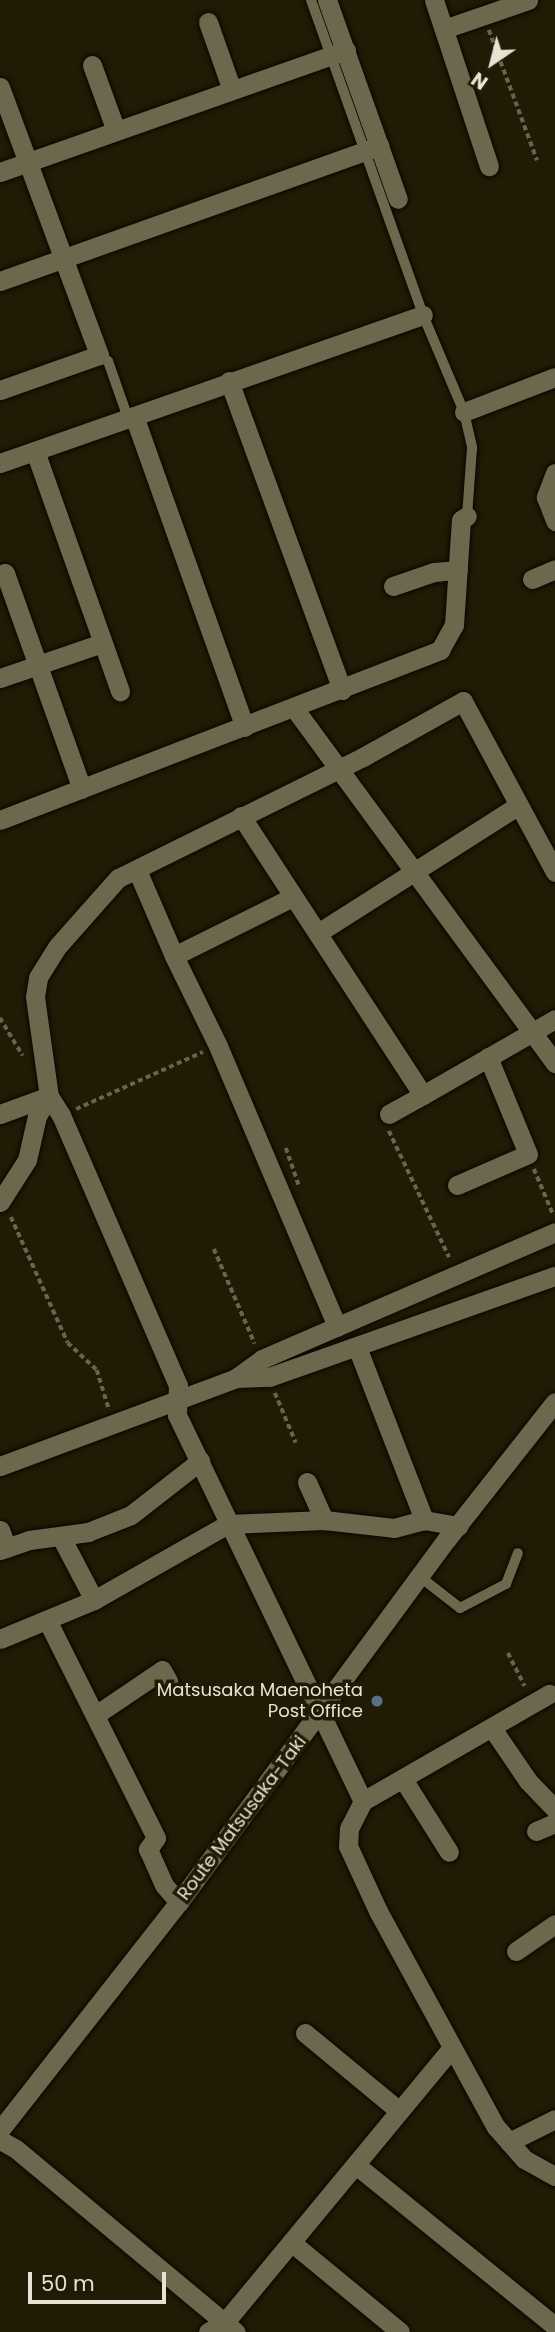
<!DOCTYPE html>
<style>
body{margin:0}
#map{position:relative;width:555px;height:2332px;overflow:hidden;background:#201b05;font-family:Poppins,sans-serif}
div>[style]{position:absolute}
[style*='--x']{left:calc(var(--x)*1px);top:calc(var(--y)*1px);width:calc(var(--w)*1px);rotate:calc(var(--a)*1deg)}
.path>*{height:3.5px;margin-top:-1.75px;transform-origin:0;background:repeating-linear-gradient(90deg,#696451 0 5px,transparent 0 8.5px)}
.roads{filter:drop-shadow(0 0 2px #0a0600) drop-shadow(0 0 2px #0a0600)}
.service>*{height:10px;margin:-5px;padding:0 5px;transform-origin:5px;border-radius:5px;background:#6c684e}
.minor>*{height:19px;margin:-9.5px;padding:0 9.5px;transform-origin:9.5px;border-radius:9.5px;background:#6c684e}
.secondary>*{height:19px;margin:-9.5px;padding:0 9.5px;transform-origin:9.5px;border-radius:9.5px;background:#6c684e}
.dots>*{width:19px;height:19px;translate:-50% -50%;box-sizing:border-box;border:4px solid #201b05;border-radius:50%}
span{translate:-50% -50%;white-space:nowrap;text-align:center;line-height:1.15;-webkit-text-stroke:7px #201b05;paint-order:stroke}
.poi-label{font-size:18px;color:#e6e3d5}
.right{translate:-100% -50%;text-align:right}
.street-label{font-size:18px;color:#e6e3d5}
.north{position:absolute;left:457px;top:28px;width:70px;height:70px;-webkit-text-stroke:5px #201b05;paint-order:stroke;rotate:215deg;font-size:19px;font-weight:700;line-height:28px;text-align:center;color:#e6e3d5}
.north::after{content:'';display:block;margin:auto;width:24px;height:32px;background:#e6e3d5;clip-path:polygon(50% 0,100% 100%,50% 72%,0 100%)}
.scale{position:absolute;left:28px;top:2272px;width:138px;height:32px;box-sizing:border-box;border:4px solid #e6e3d5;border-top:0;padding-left:9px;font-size:21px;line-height:24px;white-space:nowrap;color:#e6e3d5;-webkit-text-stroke:5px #201b05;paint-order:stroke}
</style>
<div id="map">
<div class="path">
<div style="--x:489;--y:30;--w:139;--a:69.7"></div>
<div style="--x:0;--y:1018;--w:44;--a:58.8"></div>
<div style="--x:76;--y:1109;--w:139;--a:-24.2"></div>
<div style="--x:389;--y:1131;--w:140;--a:64.5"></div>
<div style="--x:286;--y:1148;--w:39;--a:71"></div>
<div style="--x:534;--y:1169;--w:49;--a:67.1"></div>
<div style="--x:11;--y:1217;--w:138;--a:65.7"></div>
<div style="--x:68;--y:1343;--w:40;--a:43"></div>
<div style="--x:97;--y:1370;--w:39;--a:73"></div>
<div style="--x:214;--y:1249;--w:103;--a:66.7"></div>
<div style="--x:275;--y:1393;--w:54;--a:67.2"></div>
<div style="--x:508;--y:1653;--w:37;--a:63"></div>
</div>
<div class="roads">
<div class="service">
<div style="--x:311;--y:0;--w:334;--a:70.4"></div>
<div style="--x:423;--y:315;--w:105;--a:67.1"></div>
<div style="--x:464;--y:412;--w:37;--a:77"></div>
<div style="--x:472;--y:448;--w:68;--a:94.2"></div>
<div style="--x:99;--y:355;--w:11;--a:34"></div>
<div style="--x:108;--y:361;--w:60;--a:70.7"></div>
<div style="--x:419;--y:1576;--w:52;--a:38"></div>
<div style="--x:460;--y:1608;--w:52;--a:-27.6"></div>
<div style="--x:506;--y:1584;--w:33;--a:-69"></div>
</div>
<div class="minor">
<div style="--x:327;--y:0;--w:211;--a:70.4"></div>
<div style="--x:434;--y:0;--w:175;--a:71.7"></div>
<div style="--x:208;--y:22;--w:72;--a:70.6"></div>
<div style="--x:444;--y:29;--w:89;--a:-19"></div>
<div style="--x:92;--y:65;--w:70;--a:70"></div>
<div style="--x:0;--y:87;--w:286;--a:69.7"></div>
<div style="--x:99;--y:355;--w:105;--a:160.5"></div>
<div style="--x:0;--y:172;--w:367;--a:-19.4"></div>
<div style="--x:0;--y:281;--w:403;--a:-19.6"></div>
<div style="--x:229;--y:381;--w:329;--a:69.9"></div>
<div style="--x:464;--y:412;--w:97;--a:-21"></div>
<div style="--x:134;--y:416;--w:330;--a:70.4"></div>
<div style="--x:35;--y:451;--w:255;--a:70.5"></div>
<div style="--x:0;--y:463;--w:448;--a:-19.3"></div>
<div style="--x:555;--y:473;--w:26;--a:111"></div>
<div style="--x:546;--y:497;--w:26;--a:69"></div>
<div style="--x:0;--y:575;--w:5;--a:-22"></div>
<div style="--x:5;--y:573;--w:229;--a:70.4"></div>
<div style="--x:532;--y:579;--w:25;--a:-23"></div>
<div style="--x:393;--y:586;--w:43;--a:-18.9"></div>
<div style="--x:434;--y:572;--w:24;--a:-5"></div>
<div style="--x:0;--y:678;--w:108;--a:-18.9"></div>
<div style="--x:294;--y:708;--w:441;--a:53.7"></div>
<div style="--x:241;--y:816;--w:333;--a:56.9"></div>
<div style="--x:423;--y:1095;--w:39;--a:151"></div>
<div style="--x:0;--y:820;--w:472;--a:-21.1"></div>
<div style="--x:440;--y:650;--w:29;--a:-61"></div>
<div style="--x:454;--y:625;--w:105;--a:-86.2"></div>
<div style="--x:461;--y:520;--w:7;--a:-34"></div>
<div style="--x:137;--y:870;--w:94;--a:66.7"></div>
<div style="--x:174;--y:956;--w:133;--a:-26.4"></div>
<div style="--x:555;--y:872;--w:194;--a:-118.3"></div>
<div style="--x:463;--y:701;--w:115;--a:150.8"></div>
<div style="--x:363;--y:757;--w:273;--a:153.7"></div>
<div style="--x:118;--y:878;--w:92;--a:131.5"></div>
<div style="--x:57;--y:947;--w:36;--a:122"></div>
<div style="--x:38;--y:978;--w:19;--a:99"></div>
<div style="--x:35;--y:997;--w:100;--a:82"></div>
<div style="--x:49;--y:1096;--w:22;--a:58"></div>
<div style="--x:61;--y:1115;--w:294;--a:66.6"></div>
<div style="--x:178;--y:1385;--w:30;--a:92"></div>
<div style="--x:177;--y:1415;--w:428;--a:64.3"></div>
<div style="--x:363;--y:1801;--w:30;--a:117"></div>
<div style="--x:349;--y:1828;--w:18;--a:93"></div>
<div style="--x:348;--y:1846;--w:72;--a:65.2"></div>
<div style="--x:378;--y:1911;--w:246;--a:61.4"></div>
<div style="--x:496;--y:2127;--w:43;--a:48.8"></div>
<div style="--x:524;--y:2159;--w:35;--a:29"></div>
<div style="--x:318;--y:933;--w:238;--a:-32.5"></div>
<div style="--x:174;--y:956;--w:100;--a:63.9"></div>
<div style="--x:218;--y:1046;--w:305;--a:67"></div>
<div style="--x:423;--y:1095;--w:152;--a:-29.9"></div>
<div style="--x:0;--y:1114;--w:52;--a:-20.2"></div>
<div style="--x:457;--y:1185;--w:77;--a:-23.6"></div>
<div style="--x:528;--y:1154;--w:105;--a:-112.4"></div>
<div style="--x:0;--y:1202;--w:50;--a:-57.3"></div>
<div style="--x:27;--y:1160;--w:45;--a:-77.2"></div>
<div style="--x:37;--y:1116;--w:23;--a:-59"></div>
<div style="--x:357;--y:1347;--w:186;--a:68.8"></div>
<div style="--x:236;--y:1378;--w:33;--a:-2"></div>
<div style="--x:269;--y:1377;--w:303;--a:-19.5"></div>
<div style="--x:0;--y:1466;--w:252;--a:-20.4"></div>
<div style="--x:236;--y:1378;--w:32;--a:-36"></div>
<div style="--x:262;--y:1359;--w:319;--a:-23.4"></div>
<div style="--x:307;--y:1482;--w:42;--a:65.9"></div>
<div style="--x:0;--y:1530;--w:19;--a:69"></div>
<div style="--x:61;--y:1537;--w:71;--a:62.4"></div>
<div style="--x:0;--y:1550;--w:31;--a:-19"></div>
<div style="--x:29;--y:1540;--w:60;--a:-7.7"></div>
<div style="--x:88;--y:1532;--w:46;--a:-21.6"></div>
<div style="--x:131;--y:1515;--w:88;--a:-38"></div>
<div style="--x:48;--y:1622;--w:241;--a:63.4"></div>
<div style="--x:156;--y:1838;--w:14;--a:126"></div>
<div style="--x:148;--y:1849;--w:39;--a:66"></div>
<div style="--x:164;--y:1885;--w:23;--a:49"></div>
<div style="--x:0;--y:1639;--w:102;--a:-22.5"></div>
<div style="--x:94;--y:1600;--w:154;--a:-29.6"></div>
<div style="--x:228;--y:1524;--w:96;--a:-2.4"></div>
<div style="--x:324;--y:1520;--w:70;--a:6.5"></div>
<div style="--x:394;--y:1528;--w:31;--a:-15"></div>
<div style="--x:424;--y:1520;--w:35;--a:10"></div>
<div style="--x:97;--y:1714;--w:78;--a:-34.1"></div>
<div style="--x:162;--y:1670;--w:13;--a:61"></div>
<div style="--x:492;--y:1728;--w:64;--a:55.8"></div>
<div style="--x:528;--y:1781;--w:39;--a:46"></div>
<div style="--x:403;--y:1779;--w:86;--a:57.8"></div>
<div style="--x:363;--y:1801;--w:215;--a:-29.9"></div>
<div style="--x:536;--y:1831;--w:21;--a:-23"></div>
<div style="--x:516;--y:1951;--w:47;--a:-34.7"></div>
<div style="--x:305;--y:2033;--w:121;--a:39.6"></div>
<div style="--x:0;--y:2140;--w:18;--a:29"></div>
<div style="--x:16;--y:2149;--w:286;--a:39.8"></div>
<div style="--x:509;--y:2142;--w:51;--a:-26.6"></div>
<div style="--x:356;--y:2165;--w:256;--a:39"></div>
<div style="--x:291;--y:2242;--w:141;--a:39.5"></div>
<div style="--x:208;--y:2332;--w:20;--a:-30"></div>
<div style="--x:225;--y:2322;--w:356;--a:-50.4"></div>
</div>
<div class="secondary">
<div style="--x:0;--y:2130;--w:290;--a:-51.9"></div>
<div style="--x:179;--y:1902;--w:451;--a:-53.6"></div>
<div style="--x:447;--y:1539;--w:174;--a:-51.8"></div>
</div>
</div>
<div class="dots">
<div style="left:377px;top:1701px;background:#5c6f8a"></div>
</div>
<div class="poi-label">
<span class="right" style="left:363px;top:1701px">Matsusaka Maenoheta<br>Post Office</span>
</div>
<div class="street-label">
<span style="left:242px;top:1818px;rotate:-53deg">Route Matsusaka-Taki</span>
</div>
<div class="north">N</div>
<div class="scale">50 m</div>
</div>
